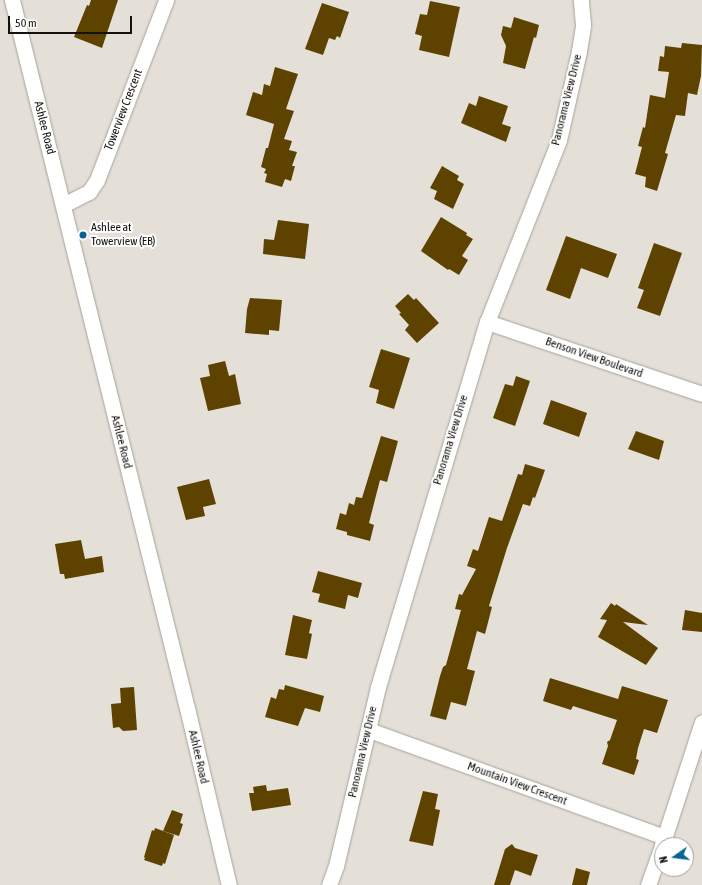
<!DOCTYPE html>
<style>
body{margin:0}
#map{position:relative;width:702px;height:885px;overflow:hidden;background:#e5e0d7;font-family:"Asap Condensed",sans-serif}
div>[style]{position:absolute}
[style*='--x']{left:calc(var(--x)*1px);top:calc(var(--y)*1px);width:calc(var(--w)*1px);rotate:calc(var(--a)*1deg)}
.building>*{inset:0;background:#5e4300}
.roads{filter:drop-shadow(0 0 1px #a7a299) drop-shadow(0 0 1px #a7a299)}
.street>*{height:15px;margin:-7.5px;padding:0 7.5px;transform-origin:7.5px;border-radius:7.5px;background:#fff}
.dots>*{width:11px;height:11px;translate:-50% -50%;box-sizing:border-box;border:2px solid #fff;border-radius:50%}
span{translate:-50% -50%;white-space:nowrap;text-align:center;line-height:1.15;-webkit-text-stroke:4px #fff;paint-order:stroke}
.street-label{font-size:12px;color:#14120f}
.poi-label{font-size:12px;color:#14120f}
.left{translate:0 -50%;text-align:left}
.north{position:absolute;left:654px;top:837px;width:40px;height:40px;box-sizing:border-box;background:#fff;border:1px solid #a1a09f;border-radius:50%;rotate:256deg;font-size:11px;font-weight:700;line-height:16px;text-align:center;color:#14120f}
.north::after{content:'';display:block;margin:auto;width:14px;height:18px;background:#066494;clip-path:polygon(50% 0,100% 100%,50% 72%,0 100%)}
.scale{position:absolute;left:8px;top:16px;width:124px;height:18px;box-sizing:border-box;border:2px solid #14120f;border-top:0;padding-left:5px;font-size:12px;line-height:14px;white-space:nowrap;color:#14120f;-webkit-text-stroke:3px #fff;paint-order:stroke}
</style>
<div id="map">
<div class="building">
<div style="clip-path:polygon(91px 0,118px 0,102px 48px,74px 37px,87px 5px,89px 6px)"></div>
<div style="clip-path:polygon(430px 1px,460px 7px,449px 57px,419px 50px,422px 36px,415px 34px,420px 14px,427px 15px)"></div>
<div style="clip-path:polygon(322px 3px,349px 12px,340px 38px,337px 36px,335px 40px,329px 38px,323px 55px,305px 49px)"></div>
<div style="clip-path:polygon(514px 17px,539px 25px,536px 38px,534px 37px,525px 69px,503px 63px,506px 46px,501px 35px,503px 26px,511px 28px)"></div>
<div style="clip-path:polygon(682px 43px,702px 45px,701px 76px,697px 95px,688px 93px,685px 116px,676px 115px,665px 153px,668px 154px,657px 191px,645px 187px,646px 177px,635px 174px,642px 147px,638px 146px,643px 127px,645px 128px,650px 95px,665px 98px,669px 72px,658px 71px,660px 56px,664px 57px,665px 46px,681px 48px)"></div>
<div style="clip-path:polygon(275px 67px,298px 74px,286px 109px,294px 111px,284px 139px,292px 141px,289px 150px,297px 152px,292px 166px,295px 166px,291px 181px,285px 179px,282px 187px,265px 182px,267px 174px,264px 173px,266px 169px,261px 167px,266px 148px,268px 148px,274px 124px,246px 115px,253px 92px,262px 95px,264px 84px,270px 86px)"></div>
<div style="clip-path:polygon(479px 96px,508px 106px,502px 124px,511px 127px,506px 142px,461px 123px,469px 103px,476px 106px)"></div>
<div style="clip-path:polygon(442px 166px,459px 176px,457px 180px,464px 184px,453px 209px,434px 199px,437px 191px,430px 188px)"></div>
<div style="clip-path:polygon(441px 217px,467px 233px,466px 235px,473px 239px,462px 256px,468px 260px,459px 275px,449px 269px,448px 270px,421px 251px)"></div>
<div style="clip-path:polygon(278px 220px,309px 224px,305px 259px,263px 254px,264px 239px,274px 240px)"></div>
<div style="clip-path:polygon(566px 236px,617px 254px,608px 278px,581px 268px,570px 299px,546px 290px)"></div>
<div style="clip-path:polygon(654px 243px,682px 253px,660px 316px,637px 308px,644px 290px,638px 288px)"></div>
<div style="clip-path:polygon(408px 294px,414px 300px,416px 298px,439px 323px,417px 343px,405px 330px,409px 325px,399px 314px,401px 313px,395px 306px)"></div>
<div style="clip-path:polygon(250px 298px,282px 300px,279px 331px,269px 330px,269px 335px,245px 333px,247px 309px)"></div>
<div style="clip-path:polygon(381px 349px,410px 358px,394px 409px,376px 403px,379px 390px,369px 387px)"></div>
<div style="clip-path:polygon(225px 361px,229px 376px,235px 374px,241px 404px,208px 411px,200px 378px,210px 376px,208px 365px)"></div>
<div style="clip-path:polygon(516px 376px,530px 381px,515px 426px,493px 418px,505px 384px,513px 386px)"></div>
<div style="clip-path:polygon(551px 400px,587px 413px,579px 437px,543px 424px)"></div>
<div style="clip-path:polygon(636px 431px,664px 441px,659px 460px,628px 449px)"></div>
<div style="clip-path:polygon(381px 436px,398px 441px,387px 482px,380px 480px,369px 523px,374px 525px,370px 541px,347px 535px,347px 532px,336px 529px,340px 513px,346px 515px,349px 503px,354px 505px,356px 497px,362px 498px)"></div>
<div style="clip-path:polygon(525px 464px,545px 470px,535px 498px,533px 497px,530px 506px,523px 504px,507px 548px,489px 606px,492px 607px,485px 634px,477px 631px,467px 669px,475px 671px,466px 706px,451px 702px,446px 720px,430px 716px,440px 676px,443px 667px,446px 665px,461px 610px,455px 609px,459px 594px,462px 595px,476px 569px,467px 566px,473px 549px,478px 551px,489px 517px,502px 521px,518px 474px,522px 475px)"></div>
<div style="clip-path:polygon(209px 479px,216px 504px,203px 507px,205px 516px,186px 520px,177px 487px)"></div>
<div style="clip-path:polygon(81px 540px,85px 559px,102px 556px,104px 572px,65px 579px,64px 574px,60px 574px,55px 544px)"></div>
<div style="clip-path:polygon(318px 571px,362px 583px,358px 598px,348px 595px,345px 609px,318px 602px,320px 594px,312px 592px)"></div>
<div style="clip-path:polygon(611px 603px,615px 606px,616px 604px,648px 625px,623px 622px,658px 648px,646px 665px,598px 637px,607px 620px,600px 619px)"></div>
<div style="clip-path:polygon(685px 610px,702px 613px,702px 632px,682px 630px)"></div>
<div style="clip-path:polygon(293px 615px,312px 620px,309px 633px,312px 634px,307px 659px,285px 655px)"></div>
<div style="clip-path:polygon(550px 678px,618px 699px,622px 686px,668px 700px,657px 733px,644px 729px,638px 748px,636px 759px,639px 760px,634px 775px,602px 764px,608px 746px,607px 742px,610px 740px,617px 720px,573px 706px,571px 710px,543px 701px)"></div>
<div style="clip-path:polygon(285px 685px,324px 696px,320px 712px,305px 708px,298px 726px,265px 717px,271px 697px,276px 699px,279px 689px,284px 690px)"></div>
<div style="clip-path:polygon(134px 687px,137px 730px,123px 731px,119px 727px,113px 728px,111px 704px,121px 703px,120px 688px)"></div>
<div style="clip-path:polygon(266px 785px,267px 791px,288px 788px,291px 805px,252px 811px,249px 793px,254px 793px,253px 787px)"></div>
<div style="clip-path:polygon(423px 791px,438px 794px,435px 809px,440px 810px,433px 846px,409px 841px)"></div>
<div style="clip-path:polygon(172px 810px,183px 814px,180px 823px,183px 824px,179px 836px,163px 831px)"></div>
<div style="clip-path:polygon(155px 828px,174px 835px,165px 864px,163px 863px,162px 866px,144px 860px,145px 858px,144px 857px,152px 830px,154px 831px)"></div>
<div style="clip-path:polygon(512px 844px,515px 848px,538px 855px,531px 876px,515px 870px,510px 885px,494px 885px,505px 849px)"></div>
<div style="clip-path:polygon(576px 868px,590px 872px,587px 885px,572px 885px)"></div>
</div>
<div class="roads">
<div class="street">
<div style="--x:12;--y:0;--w:729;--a:76.12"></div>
<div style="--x:187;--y:708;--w:182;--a:76.7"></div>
<div style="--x:63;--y:205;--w:29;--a:-27"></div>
<div style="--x:89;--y:192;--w:14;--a:-56"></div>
<div style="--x:97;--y:180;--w:193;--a:-69"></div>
<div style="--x:487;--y:322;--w:227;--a:18.5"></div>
<div style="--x:369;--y:730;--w:315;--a:19.9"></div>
<div style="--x:662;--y:845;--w:129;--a:-72"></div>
<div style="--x:329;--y:885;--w:20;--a:-70"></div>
<div style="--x:336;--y:866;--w:184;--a:-76.8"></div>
<div style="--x:378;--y:687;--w:381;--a:-73.4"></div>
<div style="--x:487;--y:322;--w:196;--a:-68.4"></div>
<div style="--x:559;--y:140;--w:91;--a:-77.3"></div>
<div style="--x:579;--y:51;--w:26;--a:-81"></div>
<div style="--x:583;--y:25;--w:25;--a:-95"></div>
<div style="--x:648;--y:885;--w:41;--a:-70.3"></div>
</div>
</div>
<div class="dots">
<div style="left:83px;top:235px;background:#066494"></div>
</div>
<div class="street-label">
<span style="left:567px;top:100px;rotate:-76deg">Panorama View Drive</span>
<span style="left:124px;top:110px;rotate:-69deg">Towerview Crescent</span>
<span style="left:44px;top:128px;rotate:76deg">Ashlee Road</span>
<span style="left:594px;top:358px;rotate:19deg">Benson View Boulevard</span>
<span style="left:451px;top:440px;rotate:-73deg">Panorama View Drive</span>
<span style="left:121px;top:442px;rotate:76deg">Ashlee Road</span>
<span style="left:363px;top:752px;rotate:-77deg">Panorama View Drive</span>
<span style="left:198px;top:757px;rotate:77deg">Ashlee Road</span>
<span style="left:517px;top:784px;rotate:20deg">Mountain View Crescent</span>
</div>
<div class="poi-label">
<span class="left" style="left:91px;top:235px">Ashlee at<br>Towerview (EB)</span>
</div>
<div class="north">N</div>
<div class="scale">50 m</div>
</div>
